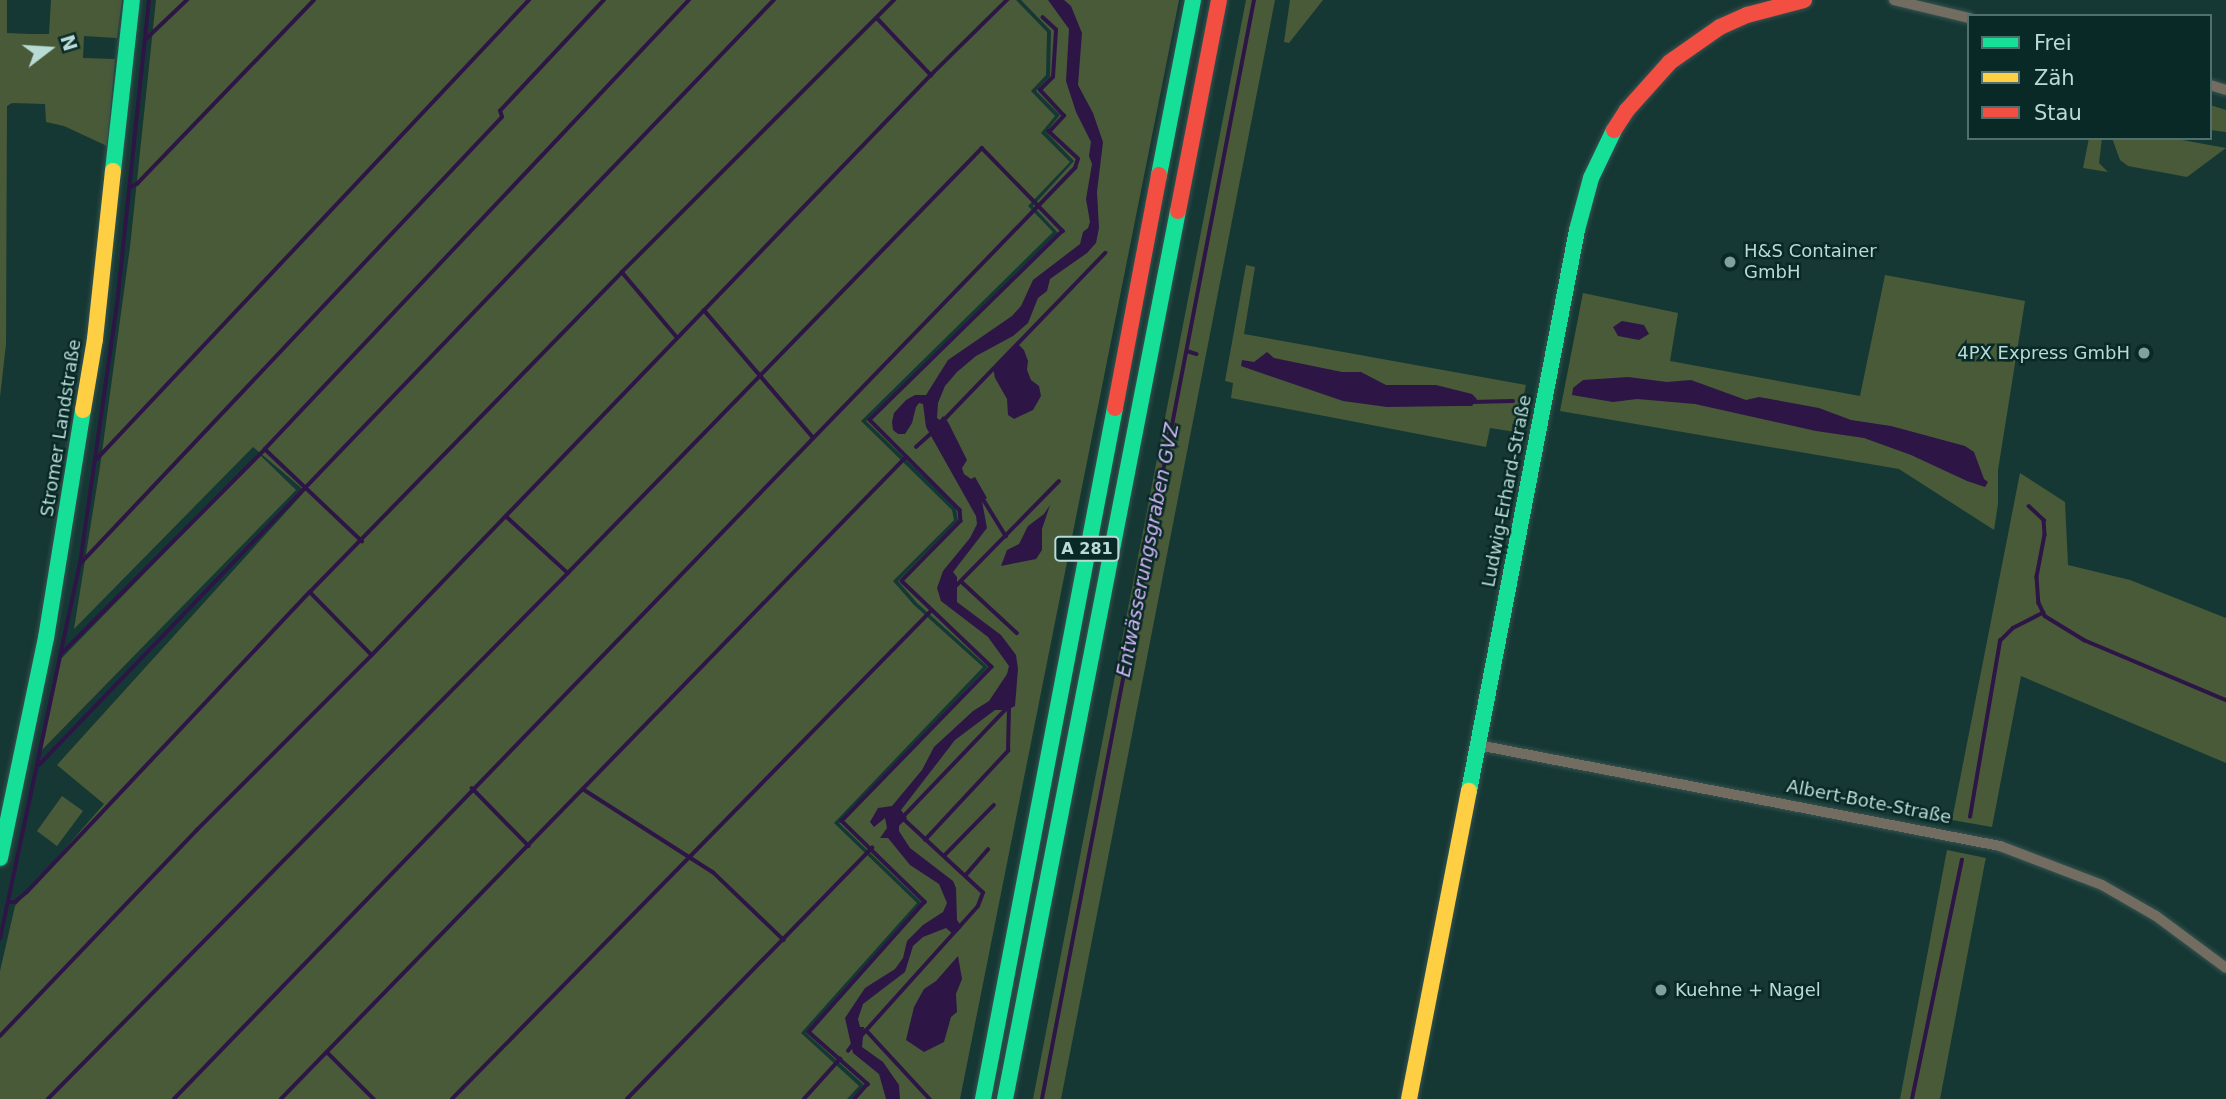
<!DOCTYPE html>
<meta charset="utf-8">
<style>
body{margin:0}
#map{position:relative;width:2226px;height:1099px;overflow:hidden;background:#163835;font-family:"DejaVu Sans",sans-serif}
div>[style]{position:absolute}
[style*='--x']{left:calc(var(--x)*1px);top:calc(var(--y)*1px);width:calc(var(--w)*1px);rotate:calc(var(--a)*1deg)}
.green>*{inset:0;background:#495a39}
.water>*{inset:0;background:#2d1645}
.stream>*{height:3.5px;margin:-1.75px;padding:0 1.75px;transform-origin:1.75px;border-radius:1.75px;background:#2d1645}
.roads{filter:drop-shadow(0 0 2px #365350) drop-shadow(0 0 2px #365350)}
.street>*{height:10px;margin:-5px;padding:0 5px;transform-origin:5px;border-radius:5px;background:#736d61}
.fast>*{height:16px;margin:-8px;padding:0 8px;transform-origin:8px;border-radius:8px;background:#16e098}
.slow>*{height:16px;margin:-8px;padding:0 8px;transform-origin:8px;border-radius:8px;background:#ffcf43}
.jam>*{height:16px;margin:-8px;padding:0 8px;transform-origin:8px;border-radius:8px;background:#f24e42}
.dots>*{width:19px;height:19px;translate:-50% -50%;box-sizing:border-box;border:4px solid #092926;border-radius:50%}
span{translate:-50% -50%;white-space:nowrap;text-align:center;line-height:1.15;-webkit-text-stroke:5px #092926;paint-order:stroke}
.shield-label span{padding:2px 5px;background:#092926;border:2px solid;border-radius:5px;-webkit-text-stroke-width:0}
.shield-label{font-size:16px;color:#b8dbd6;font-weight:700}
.poi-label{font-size:18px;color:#b8dbd6}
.left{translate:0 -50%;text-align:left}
.right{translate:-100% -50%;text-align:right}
.street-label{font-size:18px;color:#b8dbd6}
.water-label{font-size:19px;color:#d3b3f7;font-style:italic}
.legend{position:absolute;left:1967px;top:14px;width:245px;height:126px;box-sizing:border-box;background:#092926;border:2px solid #4f706c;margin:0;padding:9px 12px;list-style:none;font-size:21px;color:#b8dbd6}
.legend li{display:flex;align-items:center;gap:14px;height:35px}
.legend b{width:35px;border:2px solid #4f706c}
.north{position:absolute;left:14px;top:14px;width:70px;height:70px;-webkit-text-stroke:5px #092926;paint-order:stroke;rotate:73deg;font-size:19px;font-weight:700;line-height:28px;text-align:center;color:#b8dbd6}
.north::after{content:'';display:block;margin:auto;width:24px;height:32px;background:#b8dbd6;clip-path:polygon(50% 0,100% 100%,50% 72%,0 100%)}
</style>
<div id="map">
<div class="green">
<div style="clip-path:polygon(0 0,7px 0,7px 33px,29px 34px,49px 34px,51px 0,122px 0,117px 38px,84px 36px,83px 58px,115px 59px,107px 146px,64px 126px,46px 122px,45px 104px,12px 103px,7px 106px,6px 344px,0 397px)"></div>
<div style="clip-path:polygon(156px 0,1016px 0,1047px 32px,1046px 75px,1031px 91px,1055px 116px,1041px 133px,1070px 162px,1028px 206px,1053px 232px,861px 421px,952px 510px,954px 520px,893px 581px,914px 605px,983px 667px,834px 823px,917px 903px,801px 1033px,859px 1086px,847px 1099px,0 1099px,0 971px,15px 906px,104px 804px,57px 765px,305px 491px,253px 447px,74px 629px,100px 467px,130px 247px)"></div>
<div style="clip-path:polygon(1021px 0,1179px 0,960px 1099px,852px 1099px,864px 1085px,806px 1033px,922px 903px,839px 823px,988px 667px,917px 603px,898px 581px,958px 521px,956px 508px,950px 502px,866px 421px,1058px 233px,1033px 206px,1074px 161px,1046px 132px,1060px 115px,1036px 91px,1050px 77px,1051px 31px)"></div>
<div style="clip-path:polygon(1246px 0,1275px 0,1061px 1099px,1033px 1099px)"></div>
<div style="clip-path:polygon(1290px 0,1323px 0,1289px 43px,1284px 42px)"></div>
<div style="clip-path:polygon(2210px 105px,2226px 110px,2226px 132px,2210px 130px)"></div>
<div style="clip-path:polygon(2089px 138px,2102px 138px,2099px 163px,2108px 172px,2083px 168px)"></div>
<div style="clip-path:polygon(2112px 138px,2171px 138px,2226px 148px,2187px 177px,2128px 166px,2120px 160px)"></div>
<div style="clip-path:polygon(1246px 265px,1255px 267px,1244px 334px,1526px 385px,1516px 432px,1490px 428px,1486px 447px,1231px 398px,1233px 383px,1225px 381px)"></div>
<div style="clip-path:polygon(1885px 275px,2025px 301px,1998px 470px,1998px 504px,1994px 530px,1899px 469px,1560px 411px,1583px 293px,1678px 313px,1670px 361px,1860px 396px)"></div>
<div style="clip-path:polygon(260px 455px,296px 490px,38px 754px,58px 662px)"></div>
<div style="clip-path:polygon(2020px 473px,2065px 502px,2068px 565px,2130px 580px,2226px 618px,2226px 763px,2021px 676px,1992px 827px,1952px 820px)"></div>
<div style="clip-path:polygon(62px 796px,83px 811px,57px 846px,37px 831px)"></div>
<div style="clip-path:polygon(1947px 850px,1986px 858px,1985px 862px,1940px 1099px,1900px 1099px)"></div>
</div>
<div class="water">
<div style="clip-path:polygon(1048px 0,1064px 0,1071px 6px,1082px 33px,1078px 85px,1093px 113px,1103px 142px,1097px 192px,1099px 228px,1096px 243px,1087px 253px,1050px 279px,1047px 291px,1038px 298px,1028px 323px,1013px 336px,976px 356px,957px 372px,945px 386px,938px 403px,937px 418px,940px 420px,943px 416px,948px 422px,967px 460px,962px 468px,964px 474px,971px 479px,975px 477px,987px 498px,982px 501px,987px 528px,953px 572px,957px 577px,957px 602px,1001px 635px,1016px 655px,1018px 669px,1015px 706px,1007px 710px,995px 710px,955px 740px,901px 810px,907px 818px,899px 826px,899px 831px,910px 848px,953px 881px,956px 888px,957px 920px,962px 927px,954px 935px,946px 928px,923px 937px,913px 946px,905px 972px,863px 1004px,858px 1019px,860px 1027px,864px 1027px,862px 1047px,883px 1062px,899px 1085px,900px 1099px,886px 1099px,879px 1074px,853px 1053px,845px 1018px,865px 988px,895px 969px,903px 958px,907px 941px,923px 925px,943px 912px,947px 903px,939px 884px,910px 865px,888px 838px,880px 838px,887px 828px,885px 818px,874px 827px,870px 822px,878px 808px,892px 806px,922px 770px,934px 747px,973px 711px,989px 701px,1007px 674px,1009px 666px,988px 637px,941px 601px,937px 588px,943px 571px,970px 538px,977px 524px,976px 516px,926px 427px,923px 404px,919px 403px,916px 407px,912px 423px,905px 434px,898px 434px,893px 430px,892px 422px,894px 413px,906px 400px,915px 395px,926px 395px,948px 360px,1012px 316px,1021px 306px,1033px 280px,1080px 244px,1083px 232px,1088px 228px,1090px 222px,1086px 199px,1092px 164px,1089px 156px,1091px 142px,1076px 112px,1066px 81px,1069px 29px)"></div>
<div style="clip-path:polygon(1622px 321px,1644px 325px,1649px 334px,1639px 340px,1618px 336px,1613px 327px)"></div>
<div style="clip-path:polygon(1017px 343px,1024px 350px,1028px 361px,1027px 370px,1031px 380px,1039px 386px,1041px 396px,1033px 410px,1014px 419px,1008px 415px,1007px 399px,995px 378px,993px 368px)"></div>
<div style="clip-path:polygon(1267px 352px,1274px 358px,1342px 372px,1361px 372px,1386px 385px,1436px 385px,1472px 394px,1477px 399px,1472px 406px,1458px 406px,1387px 407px,1343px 401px,1241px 366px,1242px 360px,1254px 362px)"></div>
<div style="clip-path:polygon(1628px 377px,1667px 382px,1691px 380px,1746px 400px,1759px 397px,1819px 408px,1851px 420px,1891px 426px,1965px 446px,1974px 452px,1984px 479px,1988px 482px,1985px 487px,1967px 481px,1911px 455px,1864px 438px,1816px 431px,1695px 404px,1637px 399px,1613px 402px,1572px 395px,1573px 388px,1583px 380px)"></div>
<div style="clip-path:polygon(1050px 505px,1042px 529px,1042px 550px,1036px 559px,1001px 566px,1007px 550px,1019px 544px,1028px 526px,1044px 514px)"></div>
<div style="clip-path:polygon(958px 956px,962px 979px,956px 994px,957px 1012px,951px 1017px,944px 1042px,924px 1052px,906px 1040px,914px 1007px,924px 989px,936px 981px)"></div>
</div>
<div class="stream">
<div style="--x:877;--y:18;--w:79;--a:46.5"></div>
<div style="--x:146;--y:39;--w:57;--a:-43.6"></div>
<div style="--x:131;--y:187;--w:7;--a:-27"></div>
<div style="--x:137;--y:184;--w:255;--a:-46.1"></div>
<div style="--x:622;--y:272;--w:85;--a:49.8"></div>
<div style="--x:704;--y:310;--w:166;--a:49.4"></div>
<div style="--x:1187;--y:351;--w:10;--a:17"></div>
<div style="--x:1471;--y:402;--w:42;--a:-1.4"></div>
<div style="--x:944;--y:420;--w:232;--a:-46"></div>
<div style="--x:916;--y:447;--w:24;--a:-42"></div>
<div style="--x:265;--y:449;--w:134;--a:43.5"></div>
<div style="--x:96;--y:460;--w:632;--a:-46.73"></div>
<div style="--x:982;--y:497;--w:46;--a:58.4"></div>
<div style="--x:2029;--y:506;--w:21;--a:43"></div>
<div style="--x:2044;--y:520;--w:15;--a:86"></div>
<div style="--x:2045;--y:535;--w:43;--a:100.8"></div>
<div style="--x:2037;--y:577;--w:26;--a:86"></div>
<div style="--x:2039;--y:603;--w:14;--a:65"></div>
<div style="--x:2045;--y:616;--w:46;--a:31.6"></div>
<div style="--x:2084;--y:640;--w:154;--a:22.9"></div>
<div style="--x:506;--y:516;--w:84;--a:42.6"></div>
<div style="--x:81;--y:563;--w:613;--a:-46.65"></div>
<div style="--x:502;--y:117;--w:6;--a:-108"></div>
<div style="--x:500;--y:111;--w:152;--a:-46.9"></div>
<div style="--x:962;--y:582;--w:75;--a:42.8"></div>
<div style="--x:955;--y:587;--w:148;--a:-45.5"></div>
<div style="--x:310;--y:592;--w:88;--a:45.5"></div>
<div style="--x:62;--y:653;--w:288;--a:-45.1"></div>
<div style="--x:265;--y:449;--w:618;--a:-46.64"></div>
<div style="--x:39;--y:765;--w:1061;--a:-46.15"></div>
<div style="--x:472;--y:788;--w:81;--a:45.5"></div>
<div style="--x:583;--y:789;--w:154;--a:32.6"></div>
<div style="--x:713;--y:872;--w:98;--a:43.8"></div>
<div style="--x:1970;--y:817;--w:179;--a:-80.3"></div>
<div style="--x:2000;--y:641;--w:18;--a:-45"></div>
<div style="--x:2013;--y:628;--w:34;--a:-27"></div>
<div style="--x:902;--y:818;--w:153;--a:-46.3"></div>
<div style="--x:925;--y:840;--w:122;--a:-47"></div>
<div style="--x:1008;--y:751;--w:44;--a:-88.7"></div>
<div style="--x:944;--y:856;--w:71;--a:-45.6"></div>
<div style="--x:965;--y:876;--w:35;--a:-49"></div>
<div style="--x:10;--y:902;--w:5;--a:0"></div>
<div style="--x:15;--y:902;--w:16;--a:-40"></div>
<div style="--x:27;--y:892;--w:412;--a:-46.7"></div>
<div style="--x:310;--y:592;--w:447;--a:-45.7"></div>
<div style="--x:622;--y:272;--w:385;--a:-45"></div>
<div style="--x:0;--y:939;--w:383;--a:-78"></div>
<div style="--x:80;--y:564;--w:262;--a:-81.9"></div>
<div style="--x:117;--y:305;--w:307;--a:-84"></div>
<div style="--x:866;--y:1030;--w:94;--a:47.2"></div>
<div style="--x:862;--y:1035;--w:173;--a:-48"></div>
<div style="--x:978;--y:906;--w:14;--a:-69"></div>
<div style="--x:983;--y:893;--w:110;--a:-137.2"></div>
<div style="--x:0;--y:1036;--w:285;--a:-46.3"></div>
<div style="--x:197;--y:830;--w:247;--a:-45"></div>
<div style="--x:372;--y:655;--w:806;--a:-46.06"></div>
<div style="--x:931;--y:75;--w:107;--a:-44.6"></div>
<div style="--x:848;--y:1051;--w:10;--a:-53"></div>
<div style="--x:327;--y:1052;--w:66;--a:45"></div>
<div style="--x:48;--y:1099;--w:740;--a:-45.33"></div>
<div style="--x:568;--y:573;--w:593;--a:-45.75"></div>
<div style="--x:982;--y:148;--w:116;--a:45.7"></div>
<div style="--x:1063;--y:231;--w:270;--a:135.6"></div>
<div style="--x:870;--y:420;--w:127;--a:45"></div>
<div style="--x:960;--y:510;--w:11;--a:85"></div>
<div style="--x:961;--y:521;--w:84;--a:134.5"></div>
<div style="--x:902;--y:581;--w:124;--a:43.7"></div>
<div style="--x:992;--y:667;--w:215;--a:134.2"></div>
<div style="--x:842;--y:821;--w:116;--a:44.3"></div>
<div style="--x:925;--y:902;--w:174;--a:131.7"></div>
<div style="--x:809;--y:1032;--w:79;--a:41.4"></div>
<div style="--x:868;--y:1084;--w:20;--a:131"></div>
<div style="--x:174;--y:1099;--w:1296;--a:-45.94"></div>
<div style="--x:1075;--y:168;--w:9;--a:-72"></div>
<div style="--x:1078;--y:159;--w:40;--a:-137"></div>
<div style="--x:1049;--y:132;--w:22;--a:-47"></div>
<div style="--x:1064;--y:116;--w:35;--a:-133"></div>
<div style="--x:1040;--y:90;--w:18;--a:-45"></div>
<div style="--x:1053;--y:77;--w:47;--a:-86.3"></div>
<div style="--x:1056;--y:30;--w:18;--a:-137"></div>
<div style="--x:281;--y:1099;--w:896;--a:-45.77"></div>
<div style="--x:452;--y:1099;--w:684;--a:-45.53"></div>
<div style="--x:627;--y:1099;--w:351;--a:-45.7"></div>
<div style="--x:804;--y:1099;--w:54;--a:-48"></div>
<div style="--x:1042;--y:1099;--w:1119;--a:-79.08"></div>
<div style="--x:1912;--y:1099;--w:244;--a:-78.2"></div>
</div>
<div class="roads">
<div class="street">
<div style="--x:1894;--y:0;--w:77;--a:13.5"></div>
<div style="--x:2210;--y:85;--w:17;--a:17"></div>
<div style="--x:1478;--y:745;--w:532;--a:10.95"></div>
<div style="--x:2000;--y:846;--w:109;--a:20.9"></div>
<div style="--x:2102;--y:885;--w:62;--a:29.9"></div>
<div style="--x:2156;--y:916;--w:87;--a:36.6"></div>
</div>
<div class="fast">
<div style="--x:113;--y:171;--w:172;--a:-83.7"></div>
<div style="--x:1159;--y:175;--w:178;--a:-79"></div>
<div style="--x:1469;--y:791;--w:571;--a:-79.1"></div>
<div style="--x:1577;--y:230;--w:54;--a:-74.9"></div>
<div style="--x:1591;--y:178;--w:53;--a:-64.4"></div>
<div style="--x:0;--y:858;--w:225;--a:-78.2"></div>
<div style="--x:46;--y:638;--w:231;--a:-80.8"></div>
<div style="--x:983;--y:1099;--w:703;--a:-79.19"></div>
<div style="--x:1005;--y:1099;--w:905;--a:-78.98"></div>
</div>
<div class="slow">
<div style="--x:83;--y:410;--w:72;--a:-80.4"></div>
<div style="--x:95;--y:339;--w:169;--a:-83.9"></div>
<div style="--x:1409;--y:1099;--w:314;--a:-79"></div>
</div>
<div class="jam">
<div style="--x:1614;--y:130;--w:24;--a:-57"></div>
<div style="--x:1627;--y:110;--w:64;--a:-48.1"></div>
<div style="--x:1670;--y:62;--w:61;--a:-35"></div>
<div style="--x:1720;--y:27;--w:30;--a:-24"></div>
<div style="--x:1747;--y:15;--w:59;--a:-14.7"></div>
<div style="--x:1178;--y:211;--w:215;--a:-79"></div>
<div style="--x:1115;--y:408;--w:237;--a:-79.3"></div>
</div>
</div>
<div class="dots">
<div style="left:1730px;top:262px;background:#7fa29e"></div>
<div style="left:2144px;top:353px;background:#7fa29e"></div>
<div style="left:1661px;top:990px;background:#7fa29e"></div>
</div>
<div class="shield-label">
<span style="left:1087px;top:549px">A 281</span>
</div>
<div class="poi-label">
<span class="left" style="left:1744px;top:262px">H&amp;S Container<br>GmbH</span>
<span class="right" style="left:2130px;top:353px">4PX Express GmbH</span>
<span class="left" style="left:1675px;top:990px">Kuehne + Nagel</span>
</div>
<div class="street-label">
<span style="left:61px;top:428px;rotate:-81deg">Stromer Landstraße</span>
<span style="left:1507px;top:491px;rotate:-79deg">Ludwig-Erhard-Straße</span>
<span style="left:1869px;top:802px;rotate:11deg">Albert-Bote-Straße</span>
</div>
<div class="water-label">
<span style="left:1148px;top:550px;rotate:-79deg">Entwässerungsgraben GVZ</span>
</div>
<ul class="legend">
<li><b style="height:9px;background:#16e098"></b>Frei</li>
<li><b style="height:9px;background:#ffcf43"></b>Zäh</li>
<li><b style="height:9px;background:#f24e42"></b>Stau</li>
</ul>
<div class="north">N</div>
</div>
